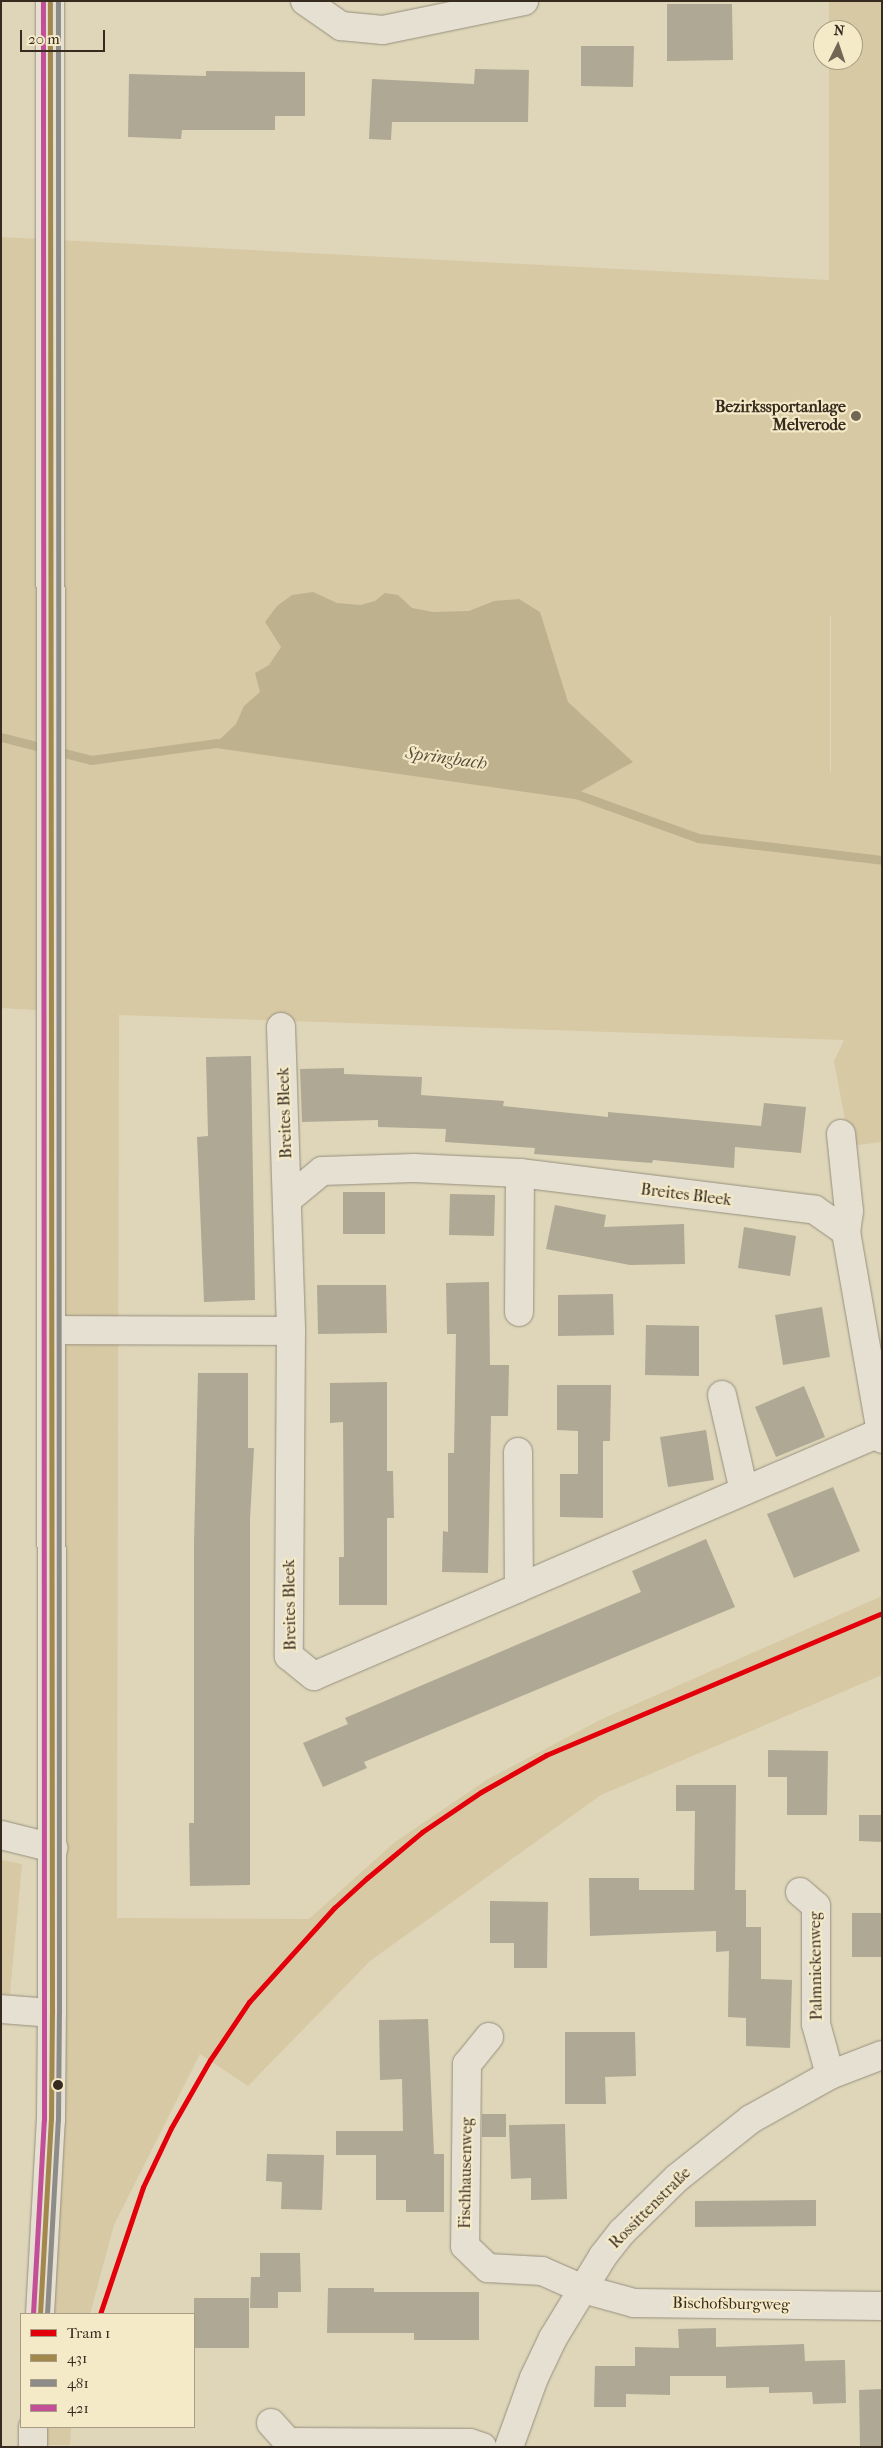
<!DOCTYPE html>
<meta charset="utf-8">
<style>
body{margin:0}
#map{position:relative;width:883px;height:2448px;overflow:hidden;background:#dfd6b9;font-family:"IM FELL French Canon",serif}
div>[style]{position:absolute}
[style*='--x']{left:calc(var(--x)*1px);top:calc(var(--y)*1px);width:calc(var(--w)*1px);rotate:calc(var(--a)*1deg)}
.green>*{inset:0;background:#d6c9a4}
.water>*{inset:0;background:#beb18e}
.stream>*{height:9px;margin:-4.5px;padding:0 4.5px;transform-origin:4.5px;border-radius:4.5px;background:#beb18e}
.building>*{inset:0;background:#afa894}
.roads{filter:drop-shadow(0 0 1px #968f7e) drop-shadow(0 0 1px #968f7e)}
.minor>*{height:28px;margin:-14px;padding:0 14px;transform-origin:14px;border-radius:14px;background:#e5e0d2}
.bus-1>*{height:5px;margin:-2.5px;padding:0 2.5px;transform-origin:2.5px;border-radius:2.5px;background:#a3884d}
.bus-2>*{height:5px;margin:-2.5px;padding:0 2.5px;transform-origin:2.5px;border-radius:2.5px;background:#8e8c89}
.bus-3>*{height:5px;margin:-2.5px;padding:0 2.5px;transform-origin:2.5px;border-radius:2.5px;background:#c24f97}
.tram-1>*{height:5px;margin:-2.5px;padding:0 2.5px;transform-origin:2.5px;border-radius:2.5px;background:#e3000b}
.dots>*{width:14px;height:14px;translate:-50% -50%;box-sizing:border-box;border:2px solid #f4eac8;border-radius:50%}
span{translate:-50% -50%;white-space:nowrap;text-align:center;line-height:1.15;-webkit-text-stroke:4.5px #f4eac8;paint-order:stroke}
.poi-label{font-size:16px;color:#372a1f;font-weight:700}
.right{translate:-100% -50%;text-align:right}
.street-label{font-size:16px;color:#372a1f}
.water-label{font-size:18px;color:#5b4e3b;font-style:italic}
.frame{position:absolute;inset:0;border:2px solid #372a1f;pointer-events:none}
.legend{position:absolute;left:20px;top:2313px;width:175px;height:115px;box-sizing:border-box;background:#f4eac8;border:1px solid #a89d84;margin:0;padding:6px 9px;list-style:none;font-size:15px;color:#372a1f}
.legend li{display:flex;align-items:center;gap:10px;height:25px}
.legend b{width:25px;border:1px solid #a89d84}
.north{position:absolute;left:813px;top:20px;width:50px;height:50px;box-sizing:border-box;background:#f4eac8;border:1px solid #a89d84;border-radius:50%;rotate:4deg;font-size:14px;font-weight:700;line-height:20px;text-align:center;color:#372a1f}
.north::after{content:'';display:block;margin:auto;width:18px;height:22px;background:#726655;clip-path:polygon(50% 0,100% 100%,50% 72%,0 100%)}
.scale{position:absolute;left:20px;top:30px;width:85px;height:22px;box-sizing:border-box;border:2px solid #372a1f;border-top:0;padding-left:6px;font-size:15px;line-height:18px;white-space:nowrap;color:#372a1f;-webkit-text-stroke:4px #f4eac8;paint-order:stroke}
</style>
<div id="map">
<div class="green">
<div style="clip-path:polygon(evenodd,829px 1px,882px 1px,882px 1142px,850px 1146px,834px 1061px,844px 1040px,119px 1015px,117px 1918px,309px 1919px,395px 1842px,488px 1779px,602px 1719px,882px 1596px,882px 1675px,601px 1795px,370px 1961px,248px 2086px,200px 2054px,114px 2225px,90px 2314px,36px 2314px,38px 2023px,59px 1012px,81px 1013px,1px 1008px,1px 237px,829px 280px,829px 60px,853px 60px,853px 30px,829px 30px,829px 1px,830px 616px,831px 616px,831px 772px,830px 772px,830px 616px)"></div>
<div style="clip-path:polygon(1px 1860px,22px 1864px,10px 1994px,1px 1994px)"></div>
<div style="clip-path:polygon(35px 2427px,71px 2427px,70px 2445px,35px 2445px)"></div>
</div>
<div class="water">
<div style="clip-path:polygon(313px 592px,337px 603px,361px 605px,375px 601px,385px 593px,398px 595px,412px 608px,433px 612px,469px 611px,494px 601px,519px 599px,540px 612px,568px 702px,633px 762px,576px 794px,216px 743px,236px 724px,244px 706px,260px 692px,255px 673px,269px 665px,281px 647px,265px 622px,277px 606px,292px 595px)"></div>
</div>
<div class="stream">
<div style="--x:1;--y:737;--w:93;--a:14.3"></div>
<div style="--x:91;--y:760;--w:126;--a:-7.7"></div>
<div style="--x:216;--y:743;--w:364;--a:8.1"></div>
<div style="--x:576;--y:794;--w:130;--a:19.8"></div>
<div style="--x:698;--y:838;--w:185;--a:6.8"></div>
</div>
<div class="building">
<div style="clip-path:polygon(667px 4px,732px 4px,733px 60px,667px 61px)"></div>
<div style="clip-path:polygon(581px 46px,634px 46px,633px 87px,581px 86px)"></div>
<div style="clip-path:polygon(475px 69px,529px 70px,528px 122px,392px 122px,391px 140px,369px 139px,372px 79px,474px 84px)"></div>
<div style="clip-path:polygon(206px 71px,305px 72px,305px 116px,275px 116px,275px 130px,182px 130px,181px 139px,128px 137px,129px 74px,206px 76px)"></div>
<div style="clip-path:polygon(251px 1056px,255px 1300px,204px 1302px,197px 1137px,208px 1136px,206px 1057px)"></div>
<div style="clip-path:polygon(344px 1068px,344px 1074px,422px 1077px,421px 1095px,504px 1101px,503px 1106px,608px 1117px,608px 1112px,761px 1126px,764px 1103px,806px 1107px,801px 1153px,735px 1147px,734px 1168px,653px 1160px,652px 1163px,534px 1154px,535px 1148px,445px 1142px,446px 1129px,378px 1127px,378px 1120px,302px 1122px,300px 1069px)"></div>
<div style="clip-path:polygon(343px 1192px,385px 1192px,385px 1234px,343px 1234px)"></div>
<div style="clip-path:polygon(450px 1194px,495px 1195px,494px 1236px,449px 1235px)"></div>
<div style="clip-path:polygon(555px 1205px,606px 1215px,604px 1227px,684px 1224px,685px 1264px,630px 1265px,546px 1249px)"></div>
<div style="clip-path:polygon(744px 1227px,796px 1236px,790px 1276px,738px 1268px)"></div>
<div style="clip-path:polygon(489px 1282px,490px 1365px,509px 1365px,508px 1416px,491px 1416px,488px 1573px,442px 1572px,443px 1531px,448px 1532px,448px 1453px,454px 1453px,456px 1334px,447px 1334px,446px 1283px)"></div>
<div style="clip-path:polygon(317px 1285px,386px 1285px,387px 1333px,318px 1334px)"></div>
<div style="clip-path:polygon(613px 1294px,614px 1335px,558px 1336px,558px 1295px)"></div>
<div style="clip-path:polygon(822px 1307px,830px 1357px,783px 1365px,775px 1315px)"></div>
<div style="clip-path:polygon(646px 1325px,699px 1326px,699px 1376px,645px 1375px)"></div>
<div style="clip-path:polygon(198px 1373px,248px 1373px,248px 1448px,254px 1448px,250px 1519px,250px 1885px,190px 1886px,189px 1823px,194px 1823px,194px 1543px)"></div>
<div style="clip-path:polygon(387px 1382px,387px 1471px,393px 1471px,394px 1518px,387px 1518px,387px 1605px,339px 1605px,339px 1557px,344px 1557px,343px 1422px,330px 1423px,330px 1383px)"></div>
<div style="clip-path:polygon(557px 1385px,611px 1385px,610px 1441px,603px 1441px,603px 1518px,560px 1517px,560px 1474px,578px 1474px,578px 1431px,557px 1430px)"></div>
<div style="clip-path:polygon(804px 1386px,825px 1437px,776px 1457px,755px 1407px)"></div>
<div style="clip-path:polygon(706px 1430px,714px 1480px,668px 1487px,660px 1437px)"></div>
<div style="clip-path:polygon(833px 1487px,860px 1551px,794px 1578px,767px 1514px)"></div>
<div style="clip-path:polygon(706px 1539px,735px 1607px,364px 1762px,367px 1768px,323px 1787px,303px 1743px,348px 1724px,345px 1718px,641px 1592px,632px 1571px)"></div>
<div style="clip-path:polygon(768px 1750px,828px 1751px,827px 1815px,787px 1815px,787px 1777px,768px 1777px)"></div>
<div style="clip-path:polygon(676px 1785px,736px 1785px,735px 1890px,746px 1890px,746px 1927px,761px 1927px,761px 1979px,792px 1980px,790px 2048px,746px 2046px,746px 2018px,728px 2017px,729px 1951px,716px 1952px,716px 1931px,590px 1936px,589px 1878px,639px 1878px,639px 1890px,694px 1890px,695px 1811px,676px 1811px)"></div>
<div style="clip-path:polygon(859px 1815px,882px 1815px,882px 1842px,859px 1841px)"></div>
<div style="clip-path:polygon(490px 1901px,548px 1902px,547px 1968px,514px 1968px,514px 1943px,490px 1943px)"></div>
<div style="clip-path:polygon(852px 1913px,882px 1913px,882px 1957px,852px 1957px)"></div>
<div style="clip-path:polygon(428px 2019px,434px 2154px,444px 2154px,444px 2212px,406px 2212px,406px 2200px,376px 2200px,376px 2155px,336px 2155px,336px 2131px,403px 2131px,402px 2079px,380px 2080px,379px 2020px)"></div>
<div style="clip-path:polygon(565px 2032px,635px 2032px,636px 2076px,605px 2077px,606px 2104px,565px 2104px)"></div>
<div style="clip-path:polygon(482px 2114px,506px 2114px,506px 2137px,482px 2137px)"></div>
<div style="clip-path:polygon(565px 2124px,567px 2199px,531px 2200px,531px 2178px,511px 2179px,509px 2125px)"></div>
<div style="clip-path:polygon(267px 2154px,324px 2155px,322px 2210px,281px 2209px,282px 2182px,266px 2181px)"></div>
<div style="clip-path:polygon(816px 2200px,816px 2226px,695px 2227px,695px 2201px)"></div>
<div style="clip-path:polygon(260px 2253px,300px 2253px,301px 2292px,278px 2292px,278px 2308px,250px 2308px,251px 2277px,260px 2277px)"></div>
<div style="clip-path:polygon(328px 2288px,374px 2288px,374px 2292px,479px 2292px,479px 2340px,414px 2340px,414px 2333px,327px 2333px)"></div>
<div style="clip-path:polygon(194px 2298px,249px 2298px,249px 2348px,194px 2348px)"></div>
<div style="clip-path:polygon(716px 2328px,716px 2347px,804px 2344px,805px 2361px,845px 2360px,846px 2403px,813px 2404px,812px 2392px,769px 2393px,769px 2387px,726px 2388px,726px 2376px,670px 2376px,670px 2395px,626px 2394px,626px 2407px,594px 2407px,595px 2366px,635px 2366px,635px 2347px,679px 2348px,678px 2329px)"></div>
<div style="clip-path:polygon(882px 2389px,882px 2446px,860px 2447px,859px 2390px)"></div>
</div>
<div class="roads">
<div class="minor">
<div style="--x:305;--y:1;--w:44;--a:34.8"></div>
<div style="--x:341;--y:26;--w:42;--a:5.4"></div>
<div style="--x:383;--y:30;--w:144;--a:-11.6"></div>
<div style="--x:281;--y:1027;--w:304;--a:88.1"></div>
<div style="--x:291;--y:1331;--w:325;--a:90.4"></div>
<div style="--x:289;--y:1656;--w:32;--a:39"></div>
<div style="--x:314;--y:1676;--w:615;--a:-23.27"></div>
<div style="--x:841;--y:1134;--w:77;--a:84.1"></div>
<div style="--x:849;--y:1211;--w:21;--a:98"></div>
<div style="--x:846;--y:1232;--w:210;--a:80.1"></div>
<div style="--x:288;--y:1199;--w:44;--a:-39.5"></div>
<div style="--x:322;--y:1171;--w:92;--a:-1.9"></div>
<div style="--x:414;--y:1168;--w:106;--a:2.7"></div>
<div style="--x:520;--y:1173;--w:297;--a:7.1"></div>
<div style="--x:815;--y:1210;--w:38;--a:35"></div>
<div style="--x:519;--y:1312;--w:139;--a:-89.6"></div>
<div style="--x:52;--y:1330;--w:239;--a:0.2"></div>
<div style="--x:722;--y:1395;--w:98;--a:77.1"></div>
<div style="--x:518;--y:1452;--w:136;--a:89.6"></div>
<div style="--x:1;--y:1835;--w:54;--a:14"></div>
<div style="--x:800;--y:1892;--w:21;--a:41"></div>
<div style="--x:816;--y:1906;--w:118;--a:90"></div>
<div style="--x:816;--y:2024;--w:53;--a:74.6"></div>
<div style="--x:1;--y:2009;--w:51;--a:4.5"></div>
<div style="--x:489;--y:2037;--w:35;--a:129"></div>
<div style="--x:467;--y:2064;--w:182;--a:90.6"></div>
<div style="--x:465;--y:2246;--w:32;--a:44"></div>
<div style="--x:488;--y:2268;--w:54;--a:3.2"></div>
<div style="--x:542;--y:2271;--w:45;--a:23.7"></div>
<div style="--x:583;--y:2289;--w:53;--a:15.4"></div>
<div style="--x:634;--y:2303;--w:248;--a:0.7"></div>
<div style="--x:40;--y:2314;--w:194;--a:-86.8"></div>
<div style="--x:51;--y:2120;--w:107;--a:-89.5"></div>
<div style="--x:52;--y:2013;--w:2012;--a:-90.06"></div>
<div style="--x:271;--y:2423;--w:25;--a:48"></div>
<div style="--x:288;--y:2442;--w:182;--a:0.3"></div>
<div style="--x:470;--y:2443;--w:13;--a:18"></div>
<div style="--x:33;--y:2447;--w:20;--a:-90"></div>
<div style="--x:509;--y:2447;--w:73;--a:-70.1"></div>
<div style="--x:534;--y:2378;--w:44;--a:-64.6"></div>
<div style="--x:553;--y:2338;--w:96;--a:-58.6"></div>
<div style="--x:603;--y:2256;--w:31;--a:-52"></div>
<div style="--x:622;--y:2232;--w:77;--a:-44.5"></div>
<div style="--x:677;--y:2178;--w:95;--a:-38.6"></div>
<div style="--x:751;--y:2119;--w:90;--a:-29.1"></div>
<div style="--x:830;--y:2075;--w:56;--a:-21"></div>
</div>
</div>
<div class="bus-1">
<div style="--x:40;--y:2314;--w:194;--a:-86.8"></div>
<div style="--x:51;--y:2120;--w:107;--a:-89.5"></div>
<div style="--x:52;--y:2013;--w:2012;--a:-90.06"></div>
</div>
<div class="bus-2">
<div style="--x:47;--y:2314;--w:194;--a:-86.8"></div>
<div style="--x:58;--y:2120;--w:107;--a:-89.5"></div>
<div style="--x:59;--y:2013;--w:2012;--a:-90.03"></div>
</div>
<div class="bus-3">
<div style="--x:33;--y:2314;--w:194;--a:-86.8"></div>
<div style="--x:44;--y:2120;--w:107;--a:-90"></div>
<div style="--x:44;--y:2013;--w:2012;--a:-90.03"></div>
</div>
<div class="tram-1">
<div style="--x:100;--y:2314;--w:134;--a:-71.3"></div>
<div style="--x:143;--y:2187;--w:65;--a:-64.6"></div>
<div style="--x:171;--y:2128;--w:78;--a:-60.2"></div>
<div style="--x:210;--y:2060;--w:70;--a:-56.1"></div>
<div style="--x:249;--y:2002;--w:127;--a:-47.9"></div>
<div style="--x:334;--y:1908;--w:45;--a:-42.3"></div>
<div style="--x:367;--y:1878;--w:72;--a:-39.9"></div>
<div style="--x:422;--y:1832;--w:71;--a:-34.1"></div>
<div style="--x:481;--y:1792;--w:75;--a:-29.6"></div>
<div style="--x:546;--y:1755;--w:365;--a:-22.9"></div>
</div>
<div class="dots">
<div style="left:856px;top:416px;background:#726655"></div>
<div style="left:58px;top:2085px;background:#372a1f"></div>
</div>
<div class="poi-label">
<span class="right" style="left:846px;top:416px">Bezirkssportanlage<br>Melverode</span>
</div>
<div class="street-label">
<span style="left:285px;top:1113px;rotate:-92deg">Breites Bleek</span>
<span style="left:686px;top:1195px;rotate:7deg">Breites Bleek</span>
<span style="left:290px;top:1605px;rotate:-91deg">Breites Bleek</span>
<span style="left:816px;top:1966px;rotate:-91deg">Palmnickenweg</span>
<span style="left:466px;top:2173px;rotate:-89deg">Fischhausenweg</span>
<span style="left:650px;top:2208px;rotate:-45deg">Rossittenstraße</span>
<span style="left:731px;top:2304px;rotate:1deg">Bischofsburgweg</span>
</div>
<div class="water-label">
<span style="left:446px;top:759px;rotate:8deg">Springbach</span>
</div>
<div class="frame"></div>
<ul class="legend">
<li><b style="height:6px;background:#e3000b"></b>Tram 1</li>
<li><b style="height:6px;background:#a3884d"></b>431</li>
<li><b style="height:6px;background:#8e8c89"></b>481</li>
<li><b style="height:6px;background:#c24f97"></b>421</li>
</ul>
<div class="north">N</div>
<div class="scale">20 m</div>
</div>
